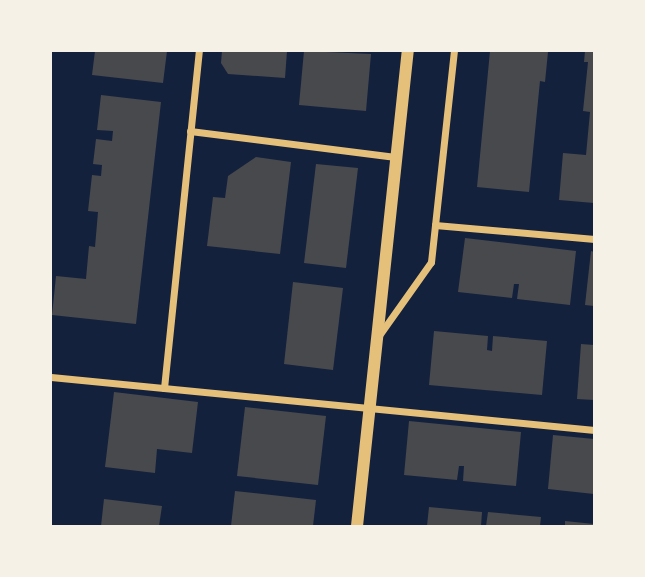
<!DOCTYPE html>
<style>
body{margin:0}
#map{position:relative;width:645px;height:577px;overflow:hidden;background:#14213d;font-family:Helvetica,sans-serif}
div>[style]{position:absolute}
[style*='--x']{left:calc(var(--x)*1px);top:calc(var(--y)*1px);width:calc(var(--w)*1px);rotate:calc(var(--a)*1deg)}
.building>*{inset:0;background:#48494c}
.minor>*{height:7px;margin:-3.5px;padding:0 3.5px;transform-origin:3.5px;border-radius:3.5px;background:#e5c07b}
.tertiary>*{height:12px;margin:-6px;padding:0 6px;transform-origin:6px;border-radius:6px;background:#e5c07b}
span{translate:-50% -50%;white-space:nowrap;text-align:center;line-height:1.15;-webkit-text-stroke:5px #f6f1e7;paint-order:stroke}
.frame{position:absolute;inset:0;border:52px solid #f6f1e7;pointer-events:none}
</style>
<div id="map">
<div class="building">
<div style="clip-path:polygon(95px 51px,167px 51px,163px 83px,92px 75px)"></div>
<div style="clip-path:polygon(222px 51px,287px 51px,285px 78px,228px 74px,221px 63px)"></div>
<div style="clip-path:polygon(304px 51px,371px 54px,366px 111px,299px 105px)"></div>
<div style="clip-path:polygon(490px 51px,548px 52px,545px 82px,540px 81px,529px 192px,477px 187px)"></div>
<div style="clip-path:polygon(585px 51px,594px 51px,594px 203px,559px 200px,563px 153px,586px 155px,590px 112px,583px 111px,588px 62px,584px 62px)"></div>
<div style="clip-path:polygon(101px 95px,161px 102px,136px 324px,52px 315px,56px 276px,86px 279px,89px 246px,95px 247px,98px 212px,88px 211px,92px 175px,101px 176px,102px 165px,93px 164px,96px 139px,112px 141px,113px 131px,97px 130px)"></div>
<div style="clip-path:polygon(256px 157px,291px 162px,280px 254px,207px 246px,213px 197px,225px 198px,228px 176px)"></div>
<div style="clip-path:polygon(316px 164px,358px 168px,346px 268px,304px 263px)"></div>
<div style="clip-path:polygon(465px 238px,576px 251px,570px 305px,517px 299px,519px 284px,514px 284px,512px 298px,458px 292px)"></div>
<div style="clip-path:polygon(591px 251px,594px 252px,594px 306px,585px 305px)"></div>
<div style="clip-path:polygon(293px 282px,343px 288px,333px 370px,284px 364px)"></div>
<div style="clip-path:polygon(434px 331px,488px 336px,487px 350px,492px 351px,493px 336px,547px 341px,542px 395px,429px 385px)"></div>
<div style="clip-path:polygon(581px 344px,594px 345px,594px 400px,577px 399px)"></div>
<div style="clip-path:polygon(114px 392px,198px 402px,192px 453px,157px 449px,155px 473px,105px 467px)"></div>
<div style="clip-path:polygon(245px 407px,326px 416px,318px 485px,237px 476px)"></div>
<div style="clip-path:polygon(409px 421px,521px 432px,516px 486px,463px 481px,464px 466px,459px 466px,457px 480px,404px 475px)"></div>
<div style="clip-path:polygon(553px 435px,594px 439px,594px 494px,548px 489px)"></div>
<div style="clip-path:polygon(235px 491px,316px 500px,313px 526px,231px 526px)"></div>
<div style="clip-path:polygon(104px 499px,162px 506px,159px 526px,101px 526px)"></div>
<div style="clip-path:polygon(429px 507px,482px 512px,481px 526px,427px 526px)"></div>
<div style="clip-path:polygon(488px 512px,541px 517px,540px 526px,486px 526px)"></div>
<div style="clip-path:polygon(565px 521px,594px 524px,594px 526px,565px 526px)"></div>
</div>
<div class="minor">
<div style="--x:190;--y:131;--w:209;--a:7.2"></div>
<div style="--x:435;--y:225;--w:160;--a:5"></div>
<div style="--x:380;--y:334;--w:88;--a:-54.7"></div>
<div style="--x:431;--y:262;--w:212;--a:-83.8"></div>
<div style="--x:51;--y:377;--w:546;--a:5.57"></div>
<div style="--x:164;--y:388;--w:339;--a:-84.1"></div>
</div>
<div class="tertiary">
<div style="--x:357;--y:526;--w:478;--a:-83.9"></div>
</div>
<div class="frame"></div>
</div>
